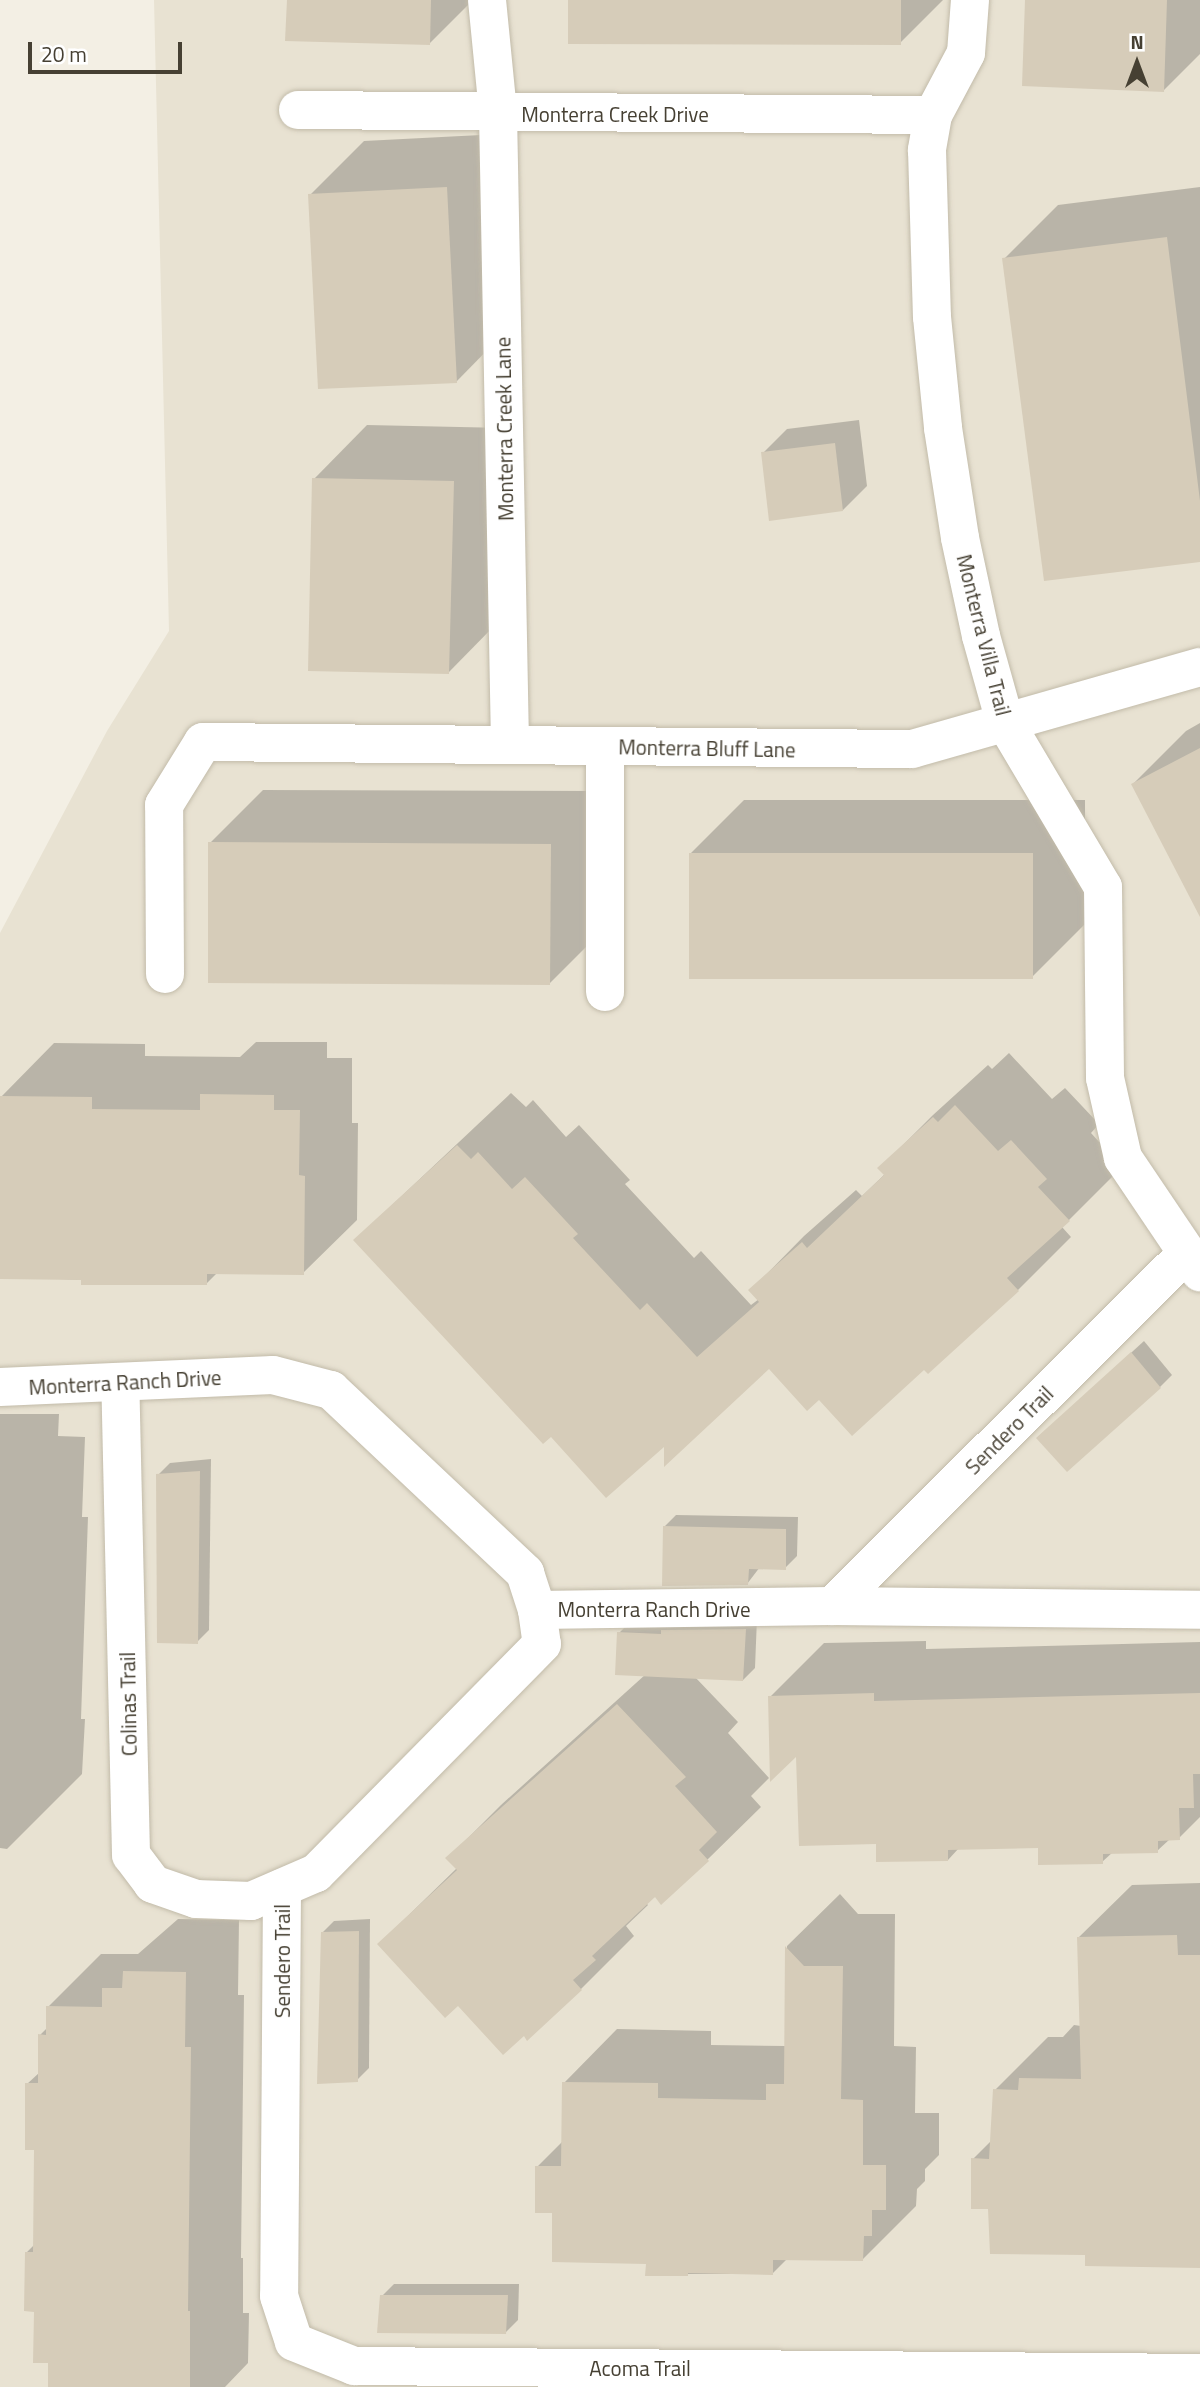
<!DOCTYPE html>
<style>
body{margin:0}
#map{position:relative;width:1200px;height:2387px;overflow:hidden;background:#f3efe4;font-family:"Titillium Web",sans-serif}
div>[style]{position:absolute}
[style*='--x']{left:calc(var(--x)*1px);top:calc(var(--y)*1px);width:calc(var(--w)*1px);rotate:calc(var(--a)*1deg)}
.residential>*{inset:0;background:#e8e2d2}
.shadow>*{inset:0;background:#0003}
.building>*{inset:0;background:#d6ccb9}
.roads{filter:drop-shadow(0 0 2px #c2bba9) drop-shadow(0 0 2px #c2bba9)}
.street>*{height:38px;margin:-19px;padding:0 19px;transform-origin:19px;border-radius:19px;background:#fff}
span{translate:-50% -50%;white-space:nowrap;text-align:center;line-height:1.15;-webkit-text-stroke:7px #fff;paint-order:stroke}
.street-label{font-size:21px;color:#464033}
.north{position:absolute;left:1102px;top:28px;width:70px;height:70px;-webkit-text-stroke:5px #fff;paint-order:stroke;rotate:0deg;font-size:19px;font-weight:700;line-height:28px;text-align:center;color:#464033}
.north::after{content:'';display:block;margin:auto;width:24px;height:32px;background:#464033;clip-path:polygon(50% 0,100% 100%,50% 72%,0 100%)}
.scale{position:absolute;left:28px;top:42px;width:154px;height:32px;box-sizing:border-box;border:4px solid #464033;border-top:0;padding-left:9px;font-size:21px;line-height:24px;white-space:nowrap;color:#464033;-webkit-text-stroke:5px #fff;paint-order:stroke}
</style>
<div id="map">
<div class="residential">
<div style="clip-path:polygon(154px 0,1200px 0,1200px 2387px,0 2387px,0 933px,107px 731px,169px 631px)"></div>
</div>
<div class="shadow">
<div style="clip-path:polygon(288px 0,473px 0,429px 44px)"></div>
<div style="clip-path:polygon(570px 0,943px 0,900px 43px)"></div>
<div style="clip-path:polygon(1027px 0,1200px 0,1200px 54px,1163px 91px)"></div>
<div style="clip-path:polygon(500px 134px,509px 328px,456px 382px,310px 195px,364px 141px)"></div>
<div style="clip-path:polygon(1200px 187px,1200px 560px,1004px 259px,1058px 205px)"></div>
<div style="clip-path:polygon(859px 420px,867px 486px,843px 510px,763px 453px,787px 429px)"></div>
<div style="clip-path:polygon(367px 425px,506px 428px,502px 618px,449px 672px,314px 479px)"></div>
<div style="clip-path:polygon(1200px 723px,1200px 912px,1133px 784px,1186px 731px)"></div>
<div style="clip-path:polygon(263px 790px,604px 791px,603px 930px,550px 983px,210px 843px)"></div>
<div style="clip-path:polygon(744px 800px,1085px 800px,1085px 924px,1032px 977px,691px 853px)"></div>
<div style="clip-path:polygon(256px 1042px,327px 1042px,327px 1058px,352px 1058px,352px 1123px,358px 1123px,357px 1220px,303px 1273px,218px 1272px,206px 1284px,0 1277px,1px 1097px,54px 1043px,145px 1044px,145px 1056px,240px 1057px)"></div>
<div style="clip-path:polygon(1009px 1053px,1052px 1099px,1065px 1088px,1099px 1124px,1091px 1133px,1122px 1167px,1062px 1227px,1071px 1237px,1018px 1290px,924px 1367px,819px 1397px,769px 1366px,666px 1443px,551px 1435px,355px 1240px,511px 1093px,526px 1107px,533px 1100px,566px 1137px,579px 1125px,630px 1180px,625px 1184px,694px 1258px,701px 1251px,751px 1305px,759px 1299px,751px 1290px,804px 1236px,856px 1190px,862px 1196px,885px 1174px,880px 1168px,933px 1115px,988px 1065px,992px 1069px)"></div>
<div style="clip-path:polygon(1144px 1341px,1172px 1375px,1160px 1387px,1051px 1426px)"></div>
<div style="clip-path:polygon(0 1414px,59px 1414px,58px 1436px,85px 1437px,82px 1517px,88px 1517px,81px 1719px,85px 1719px,82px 1774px,7px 1849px,0 1848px)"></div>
<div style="clip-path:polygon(211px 1459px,209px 1630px,197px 1642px,158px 1475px,170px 1463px)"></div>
<div style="clip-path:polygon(676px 1515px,798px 1517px,797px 1556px,785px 1568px,760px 1567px,747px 1584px,664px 1527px)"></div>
<div style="clip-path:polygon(757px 1618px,755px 1668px,743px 1680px,695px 1677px,738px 1722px,728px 1733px,769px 1778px,751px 1796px,761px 1807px,707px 1860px,646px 1903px,648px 1905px,626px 1926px,634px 1936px,581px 1989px,524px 2034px,458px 2004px,379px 1944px,457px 1868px,448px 1858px,501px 1805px,646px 1674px,619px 1633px,631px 1621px)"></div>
<div style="clip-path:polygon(926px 1641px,926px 1649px,1200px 1642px,1200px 1817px,1179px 1838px,1170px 1839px,1157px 1851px,1113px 1852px,1102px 1862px,1040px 1846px,959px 1848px,948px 1860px,877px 1843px,798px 1753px,770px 1697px,824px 1643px)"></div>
<div style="clip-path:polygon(1200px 1883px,1200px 2267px,1086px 2254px,990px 2207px,973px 2159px,992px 2140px,995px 2090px,1048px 2037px,1063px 2037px,1074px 2025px,1081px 2026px,1078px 1938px,1132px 1885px)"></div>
<div style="clip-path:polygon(840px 1894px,858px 1914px,895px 1914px,894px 2046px,916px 2047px,915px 2113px,939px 2113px,939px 2155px,925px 2169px,925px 2181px,917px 2189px,916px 2206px,863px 2259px,788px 2258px,772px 2274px,647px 2274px,647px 2262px,553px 2211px,537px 2167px,563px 2141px,564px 2083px,617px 2029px,711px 2031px,711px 2045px,786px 2046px,787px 1946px)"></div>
<div style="clip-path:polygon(178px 1919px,239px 1920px,238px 1995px,244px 1995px,241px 2258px,243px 2258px,243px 2313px,249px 2313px,248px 2363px,225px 2387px,49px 2387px,49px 2361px,36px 2310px,26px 2253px,35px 2244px,36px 2148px,27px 2084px,40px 2072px,40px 2035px,48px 2027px,48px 2007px,101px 1954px,138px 1954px)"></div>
<div style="clip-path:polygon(370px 1919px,369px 2068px,357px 2080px,322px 1933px,334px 1921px)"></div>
<div style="clip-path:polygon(394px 2284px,519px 2284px,518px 2320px,506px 2332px,382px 2296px)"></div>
</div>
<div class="building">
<div style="clip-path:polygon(287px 0,431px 0,430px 45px,285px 41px)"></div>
<div style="clip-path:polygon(568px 0,901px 0,901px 45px,568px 44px)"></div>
<div style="clip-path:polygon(1025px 0,1167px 0,1164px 92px,1022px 86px)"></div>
<div style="clip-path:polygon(447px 187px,457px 383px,318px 389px,308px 194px)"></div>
<div style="clip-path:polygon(1167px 237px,1200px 501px,1200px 562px,1044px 581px,1002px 258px)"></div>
<div style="clip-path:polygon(835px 443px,843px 511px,769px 521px,761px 452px)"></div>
<div style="clip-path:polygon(312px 478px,454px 481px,449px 674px,308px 671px)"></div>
<div style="clip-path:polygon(1200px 748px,1200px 917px,1131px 784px)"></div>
<div style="clip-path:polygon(208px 842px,551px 844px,550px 985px,208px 983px)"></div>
<div style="clip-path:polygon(689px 853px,1033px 853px,1033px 979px,689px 979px)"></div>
<div style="clip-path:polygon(200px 1094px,274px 1095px,274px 1110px,300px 1110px,299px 1175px,305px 1176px,304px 1275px,207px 1274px,207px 1285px,81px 1285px,81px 1280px,0 1279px,0 1096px,92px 1097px,92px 1109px,200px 1110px)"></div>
<div style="clip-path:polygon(955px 1105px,998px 1151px,1011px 1140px,1047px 1179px,1038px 1187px,1070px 1221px,1007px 1278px,1019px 1291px,928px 1374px,924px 1370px,852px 1436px,819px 1400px,807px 1411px,769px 1369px,664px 1467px,664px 1447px,606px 1498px,551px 1437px,543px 1444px,353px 1240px,457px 1145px,471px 1159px,478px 1152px,512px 1189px,525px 1177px,578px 1234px,573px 1238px,640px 1310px,647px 1303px,697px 1357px,759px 1302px,748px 1290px,802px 1242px,807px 1248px,884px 1175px,877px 1168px,933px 1117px,938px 1122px)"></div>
<div style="clip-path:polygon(1131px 1352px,1161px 1388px,1067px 1472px,1036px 1438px)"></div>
<div style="clip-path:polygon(200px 1471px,198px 1644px,157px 1643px,156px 1474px)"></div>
<div style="clip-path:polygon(663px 1526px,786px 1529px,786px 1570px,749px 1569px,748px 1585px,662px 1586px)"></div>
<div style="clip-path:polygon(746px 1629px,743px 1681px,615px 1675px,617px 1632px,661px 1634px,661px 1630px)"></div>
<div style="clip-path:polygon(874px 1693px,874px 1701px,1200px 1693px,1200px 1774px,1193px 1774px,1194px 1808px,1179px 1808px,1180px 1840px,1158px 1841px,1158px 1853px,1103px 1854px,1103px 1864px,1038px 1865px,1038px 1848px,948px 1850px,948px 1861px,876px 1862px,876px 1844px,799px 1846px,796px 1757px,770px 1782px,768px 1696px)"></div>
<div style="clip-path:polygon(617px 1704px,686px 1777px,675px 1786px,717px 1832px,699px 1850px,709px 1861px,661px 1905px,655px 1897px,592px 1956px,596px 1960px,573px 1980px,582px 1990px,527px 2041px,524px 2036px,503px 2055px,458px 2006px,445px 2018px,377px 1944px,457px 1870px,445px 1858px)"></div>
<div style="clip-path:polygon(359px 1931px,358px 2082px,317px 2084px,321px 1932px)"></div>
<div style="clip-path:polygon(1177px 1935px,1178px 1955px,1200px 1955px,1200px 2268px,1085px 2266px,1085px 2255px,990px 2254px,988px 2209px,971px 2209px,971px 2158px,989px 2159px,993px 2089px,1018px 2090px,1019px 2078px,1081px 2079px,1077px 1937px)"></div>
<div style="clip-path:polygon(785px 1946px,804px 1966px,843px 1966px,841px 2099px,863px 2100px,863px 2165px,886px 2165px,886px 2210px,872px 2210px,872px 2236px,864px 2236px,863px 2261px,773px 2260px,773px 2275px,688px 2273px,688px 2276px,645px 2276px,646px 2264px,552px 2262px,552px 2213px,535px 2213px,535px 2166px,561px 2166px,562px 2082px,658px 2083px,658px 2098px,766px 2100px,766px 2084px,784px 2084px)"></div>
<div style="clip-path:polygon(123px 1971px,186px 1972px,185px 2047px,191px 2047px,188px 2311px,190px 2311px,190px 2387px,48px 2387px,48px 2363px,33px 2363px,34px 2312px,24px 2311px,25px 2252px,33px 2252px,34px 2150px,25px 2150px,25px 2083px,38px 2083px,38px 2034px,46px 2035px,46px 2006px,102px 2007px,102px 1988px,122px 1988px)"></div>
<div style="clip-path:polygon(380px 2295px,508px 2295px,506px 2334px,377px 2333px)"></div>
</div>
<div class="roads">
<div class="street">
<div style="--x:487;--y:0;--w:114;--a:84.4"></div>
<div style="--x:498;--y:113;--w:632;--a:88.91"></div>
<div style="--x:970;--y:0;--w:53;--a:94.3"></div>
<div style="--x:966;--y:53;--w:70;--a:118"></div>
<div style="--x:933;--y:115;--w:36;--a:100"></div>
<div style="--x:927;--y:150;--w:167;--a:88.3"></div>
<div style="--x:932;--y:317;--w:112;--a:84.3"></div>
<div style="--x:943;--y:428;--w:111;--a:81.2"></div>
<div style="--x:960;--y:538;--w:100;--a:77.9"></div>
<div style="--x:981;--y:636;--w:89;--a:74.4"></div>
<div style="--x:1005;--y:722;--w:192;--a:59.3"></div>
<div style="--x:1103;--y:887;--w:191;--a:89.4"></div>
<div style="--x:1105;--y:1078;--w:82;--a:77.3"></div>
<div style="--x:1123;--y:1158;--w:138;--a:56"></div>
<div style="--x:298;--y:110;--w:635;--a:0.45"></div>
<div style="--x:605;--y:747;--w:245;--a:90"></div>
<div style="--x:165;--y:974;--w:169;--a:-90.3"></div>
<div style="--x:164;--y:805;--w:74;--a:-58.2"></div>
<div style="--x:203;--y:742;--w:709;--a:0.57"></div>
<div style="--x:912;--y:749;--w:299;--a:-15.9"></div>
<div style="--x:0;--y:1387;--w:273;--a:-2.5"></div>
<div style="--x:273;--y:1375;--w:60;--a:14.5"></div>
<div style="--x:331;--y:1390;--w:267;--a:43.3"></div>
<div style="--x:525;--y:1573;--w:39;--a:72"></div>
<div style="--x:537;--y:1610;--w:34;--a:82"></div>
<div style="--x:542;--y:1644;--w:322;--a:134.6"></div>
<div style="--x:316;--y:1873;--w:71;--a:156.7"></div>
<div style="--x:251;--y:1901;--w:55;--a:-177.9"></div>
<div style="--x:196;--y:1899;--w:46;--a:-160.8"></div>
<div style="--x:153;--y:1884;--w:36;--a:-127"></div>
<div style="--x:131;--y:1855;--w:471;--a:-91.3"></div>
<div style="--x:832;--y:1606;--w:501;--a:-44.84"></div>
<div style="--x:537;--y:1610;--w:295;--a:-0.8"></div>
<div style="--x:832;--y:1606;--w:368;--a:0.6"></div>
<div style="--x:282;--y:1888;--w:408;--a:90.4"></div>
<div style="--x:279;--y:2296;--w:48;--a:71.9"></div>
<div style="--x:294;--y:2342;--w:65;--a:21.8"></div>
<div style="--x:354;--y:2366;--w:846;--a:0.47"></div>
</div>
</div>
<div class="street-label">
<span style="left:615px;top:114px">Monterra Creek Drive</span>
<span style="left:504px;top:429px;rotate:-91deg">Monterra Creek Lane</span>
<span style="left:984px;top:635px;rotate:76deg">Monterra Villa Trail</span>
<span style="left:707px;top:748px;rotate:1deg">Monterra Bluff Lane</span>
<span style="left:125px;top:1382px;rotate:-3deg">Monterra Ranch Drive</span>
<span style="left:1009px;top:1430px;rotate:-45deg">Sendero Trail</span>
<span style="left:654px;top:1609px">Monterra Ranch Drive</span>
<span style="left:128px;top:1704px;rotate:-91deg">Colinas Trail</span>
<span style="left:282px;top:1961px;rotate:-90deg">Sendero Trail</span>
<span style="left:640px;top:2368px">Acoma Trail</span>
</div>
<div class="north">N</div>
<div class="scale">20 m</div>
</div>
